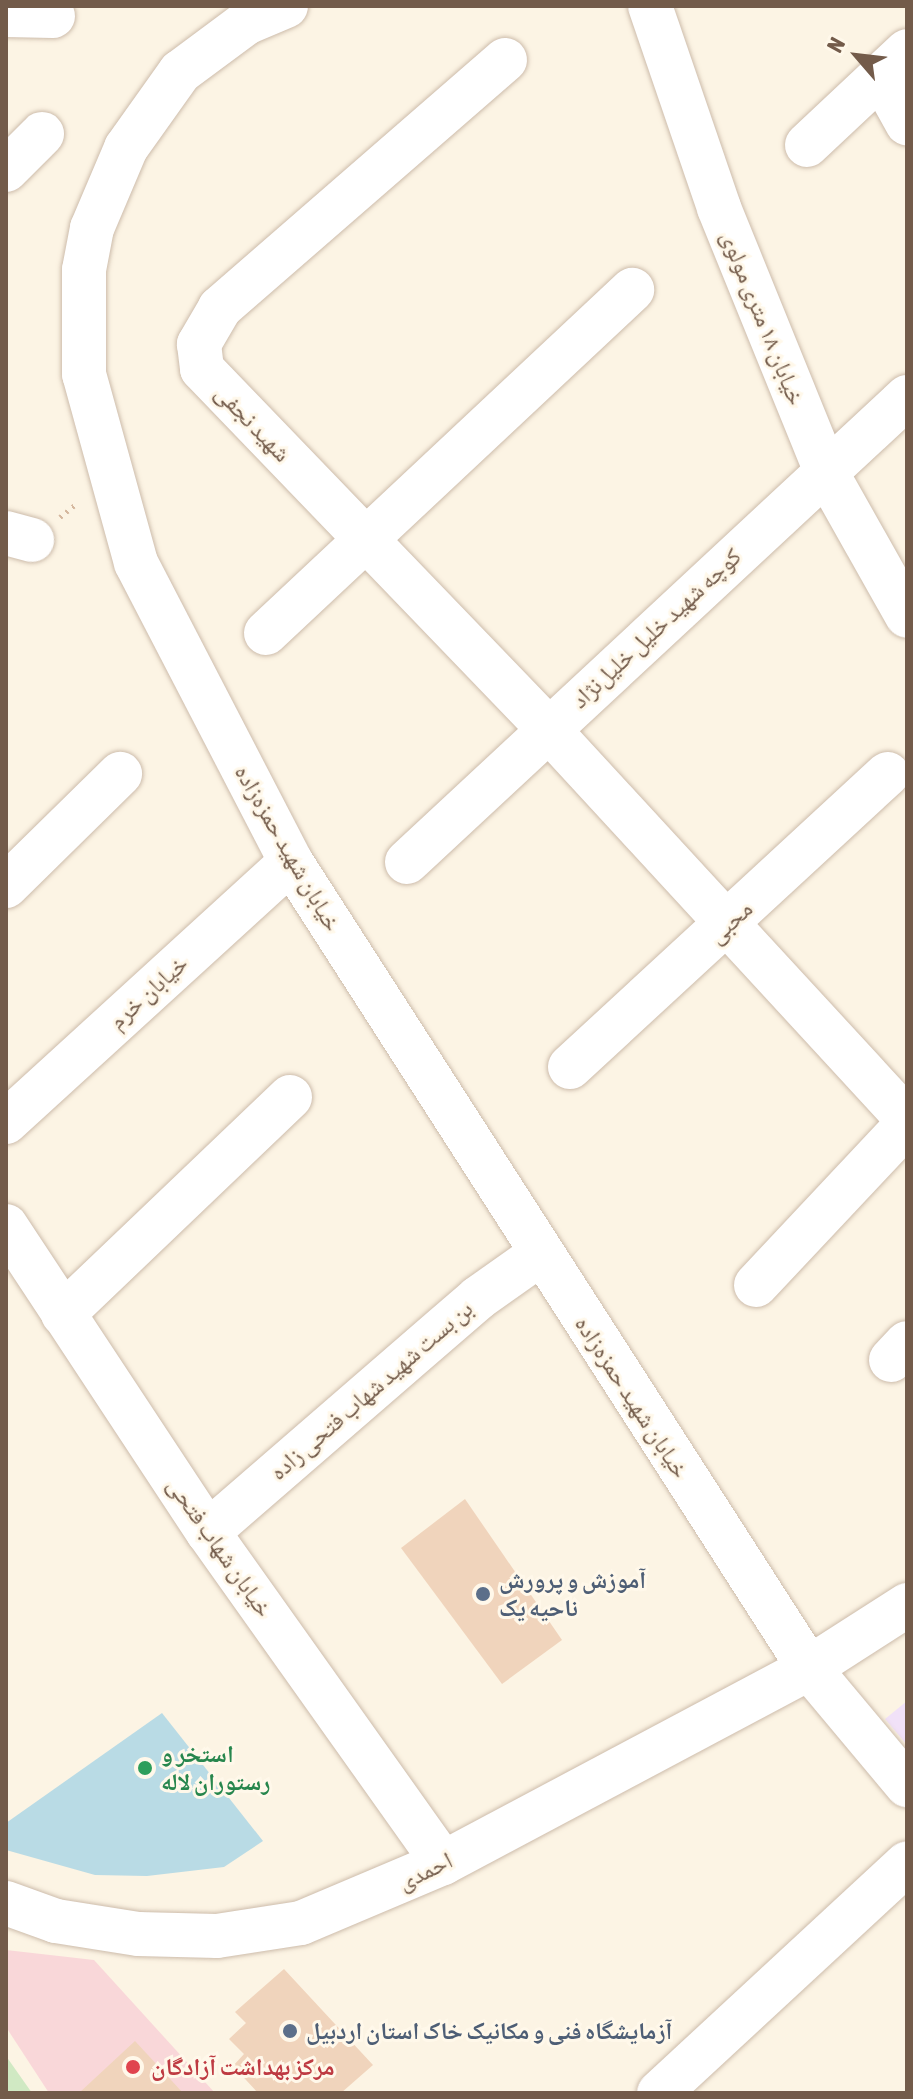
<!DOCTYPE html>
<meta charset="utf-8">
<style>
body{margin:0}
#map{position:relative;width:913px;height:2099px;overflow:hidden;background:#fcf4e4;font-family:"Asap Condensed","Noto Naskh Arabic",sans-serif}
div>[style]{position:absolute}
[style*='--x']{left:calc(var(--x)*1px);top:calc(var(--y)*1px);width:calc(var(--w)*1px);rotate:calc(var(--a)*1deg)}
.education>*{inset:0;background:#f1e1f8}
.medical>*{inset:0;background:#f9d7d9}
.green>*{inset:0;background:#d0e9c3}
.water>*{inset:0;background:#b9dbe5}
.building>*{inset:0;background:#f0d4bc}
.path>*{height:5px;margin-top:-2.5px;transform-origin:0;background:repeating-linear-gradient(90deg,#d5b89f 0 2px,transparent 0 8px)}
.roads{filter:drop-shadow(0 0 2px #cdbcab) drop-shadow(0 0 2px #cdbcab)}
.minor>*{height:44px;margin:-22px;padding:0 22px;transform-origin:22px;border-radius:22px;background:#fff}
.dots>*{width:22px;height:22px;translate:-50% -50%;box-sizing:border-box;border:4px solid #fff8ea;border-radius:50%}
span{translate:-50% -50%;white-space:nowrap;text-align:center;line-height:1.15;-webkit-text-stroke:6px #fff8ea;paint-order:stroke}
.street-label{font-size:24px;color:#735b4a}
.service-label{font-size:24px;color:#4e5e75;font-weight:700}
.left{translate:0 -50%;text-align:left}
.leisure-label{font-size:24px;color:#27864d;font-weight:700}
.health-label{font-size:24px;color:#be3a42;font-weight:700}
.frame{position:absolute;inset:0;border:8px solid #735b4a;pointer-events:none}
.north{position:absolute;left:817px;top:16px;width:80px;height:80px;-webkit-text-stroke:6px #fff8ea;paint-order:stroke;rotate:298deg;font-size:22px;font-weight:700;line-height:32px;text-align:center;color:#735b4a}
.north::after{content:'';display:block;margin:auto;width:28px;height:36px;background:#735b4a;clip-path:polygon(50% 0,100% 100%,50% 72%,0 100%)}
</style>
<div id="map">
<div class="education">
<div style="clip-path:polygon(907px 1701px,907px 1745px,885px 1719px)"></div>
</div>
<div class="medical">
<div style="clip-path:polygon(6px 1950px,94px 1960px,215px 2093px,49px 2093px,6px 2027px)"></div>
</div>
<div class="green">
<div style="clip-path:polygon(6px 2056px,32px 2093px,6px 2093px)"></div>
</div>
<div class="water">
<div style="clip-path:polygon(162px 1713px,263px 1841px,224px 1867px,147px 1876px,95px 1875px,6px 1850px,6px 1823px)"></div>
</div>
<div class="building">
<div style="clip-path:polygon(465px 1499px,562px 1640px,502px 1684px,401px 1548px)"></div>
<div style="clip-path:polygon(284px 1969px,373px 2065px,341px 2093px,258px 2093px,233px 2066px,244px 2054px,229px 2039px,246px 2023px,235px 2012px)"></div>
<div style="clip-path:polygon(135px 2041px,183px 2093px,79px 2093px)"></div>
</div>
<div class="path">
<div style="--x:60;--y:517;--w:22;--a:-39"></div>
</div>
<div class="roads">
<div class="minor">
<div style="--x:286;--y:6;--w:43;--a:157"></div>
<div style="--x:246;--y:23;--w:82;--a:143.4"></div>
<div style="--x:180;--y:72;--w:93;--a:125.4"></div>
<div style="--x:126;--y:148;--w:87;--a:113"></div>
<div style="--x:92;--y:228;--w:43;--a:100.8"></div>
<div style="--x:84;--y:270;--w:104;--a:90"></div>
<div style="--x:84;--y:374;--w:196;--a:74.6"></div>
<div style="--x:136;--y:563;--w:337;--a:62.6"></div>
<div style="--x:291;--y:862;--w:958;--a:57.27"></div>
<div style="--x:809;--y:1668;--w:153;--a:50.1"></div>
<div style="--x:650;--y:6;--w:213;--a:71.1"></div>
<div style="--x:719;--y:208;--w:285;--a:67.9"></div>
<div style="--x:826;--y:472;--w:165;--a:60.6"></div>
<div style="--x:6;--y:15;--w:47;--a:1.2"></div>
<div style="--x:505;--y:60;--w:378;--a:139"></div>
<div style="--x:220;--y:308;--w:42;--a:120.3"></div>
<div style="--x:199;--y:344;--w:25;--a:83"></div>
<div style="--x:202;--y:369;--w:498;--a:46.1"></div>
<div style="--x:547;--y:728;--w:531;--a:47.36"></div>
<div style="--x:881;--y:76;--w:54;--a:61"></div>
<div style="--x:807;--y:145;--w:137;--a:-43.2"></div>
<div style="--x:6;--y:170;--w:51;--a:-45"></div>
<div style="--x:6;--y:533;--w:27;--a:15"></div>
<div style="--x:266;--y:633;--w:502;--a:-43.14"></div>
<div style="--x:407;--y:862;--w:683;--a:-42.92"></div>
<div style="--x:6;--y:886;--w:160;--a:-44.5"></div>
<div style="--x:570;--y:1067;--w:432;--a:-42.7"></div>
<div style="--x:6;--y:1122;--w:386;--a:-42.4"></div>
<div style="--x:6;--y:1226;--w:367;--a:56.6"></div>
<div style="--x:208;--y:1532;--w:406;--a:54.6"></div>
<div style="--x:756;--y:1285;--w:221;--a:-46.8"></div>
<div style="--x:63;--y:1314;--w:314;--a:-43.7"></div>
<div style="--x:891;--y:1360;--w:23;--a:-47"></div>
<div style="--x:208;--y:1532;--w:357;--a:-40.9"></div>
<div style="--x:478;--y:1298;--w:75;--a:-35.2"></div>
<div style="--x:6;--y:1903;--w:53;--a:19.8"></div>
<div style="--x:56;--y:1921;--w:83;--a:9"></div>
<div style="--x:138;--y:1934;--w:79;--a:1.5"></div>
<div style="--x:217;--y:1936;--w:85;--a:-8.8"></div>
<div style="--x:301;--y:1923;--w:154;--a:-22.9"></div>
<div style="--x:443;--y:1863;--w:415;--a:-28"></div>
<div style="--x:809;--y:1668;--w:117;--a:-32.7"></div>
<div style="--x:659;--y:2093;--w:338;--a:-42.8"></div>
</div>
</div>
<div class="dots">
<div style="left:483px;top:1594px;background:#5c6f8a"></div>
<div style="left:145px;top:1768px;background:#2e9e5b"></div>
<div style="left:290px;top:2031px;background:#5c6f8a"></div>
<div style="left:133px;top:2067px;background:#e0444e"></div>
</div>
<div class="street-label">
<span style="left:763px;top:318px;rotate:68deg">خیابان ۱۸ متری مولوی</span>
<span style="left:253px;top:423px;rotate:46deg">شهید نجفی</span>
<span style="left:656px;top:628px;rotate:-43deg">کوچه شهید خلیل خلیل‌نژاد</span>
<span style="left:288px;top:848px;rotate:60deg">خیابان شهید حمزه‌زاده</span>
<span style="left:730px;top:922px;rotate:-43deg">محبی</span>
<span style="left:148px;top:992px;rotate:-42deg">خیابان خرم</span>
<span style="left:371px;top:1390px;rotate:-41deg">بن بست شهید شهاب فتحی زاده</span>
<span style="left:632px;top:1397px;rotate:57deg">خیابان شهید حمزه‌زاده</span>
<span style="left:220px;top:1547px;rotate:55deg">خیابان شهاب فتحی</span>
<span style="left:425px;top:1871px;rotate:-26deg">احمدی</span>
</div>
<div class="service-label">
<span class="left" style="left:499px;top:1594px">آموزش و پرورش<br>ناحیه یک</span>
<span class="left" style="left:306px;top:2031px">آزمایشگاه فنی و مکانیک خاک استان اردبیل</span>
</div>
<div class="leisure-label">
<span class="left" style="left:161px;top:1768px">استخر و<br>رستوران لاله</span>
</div>
<div class="health-label">
<span class="left" style="left:151px;top:2067px">مرکز بهداشت آزادگان</span>
</div>
<div class="frame"></div>
<div class="north">N</div>
</div>
